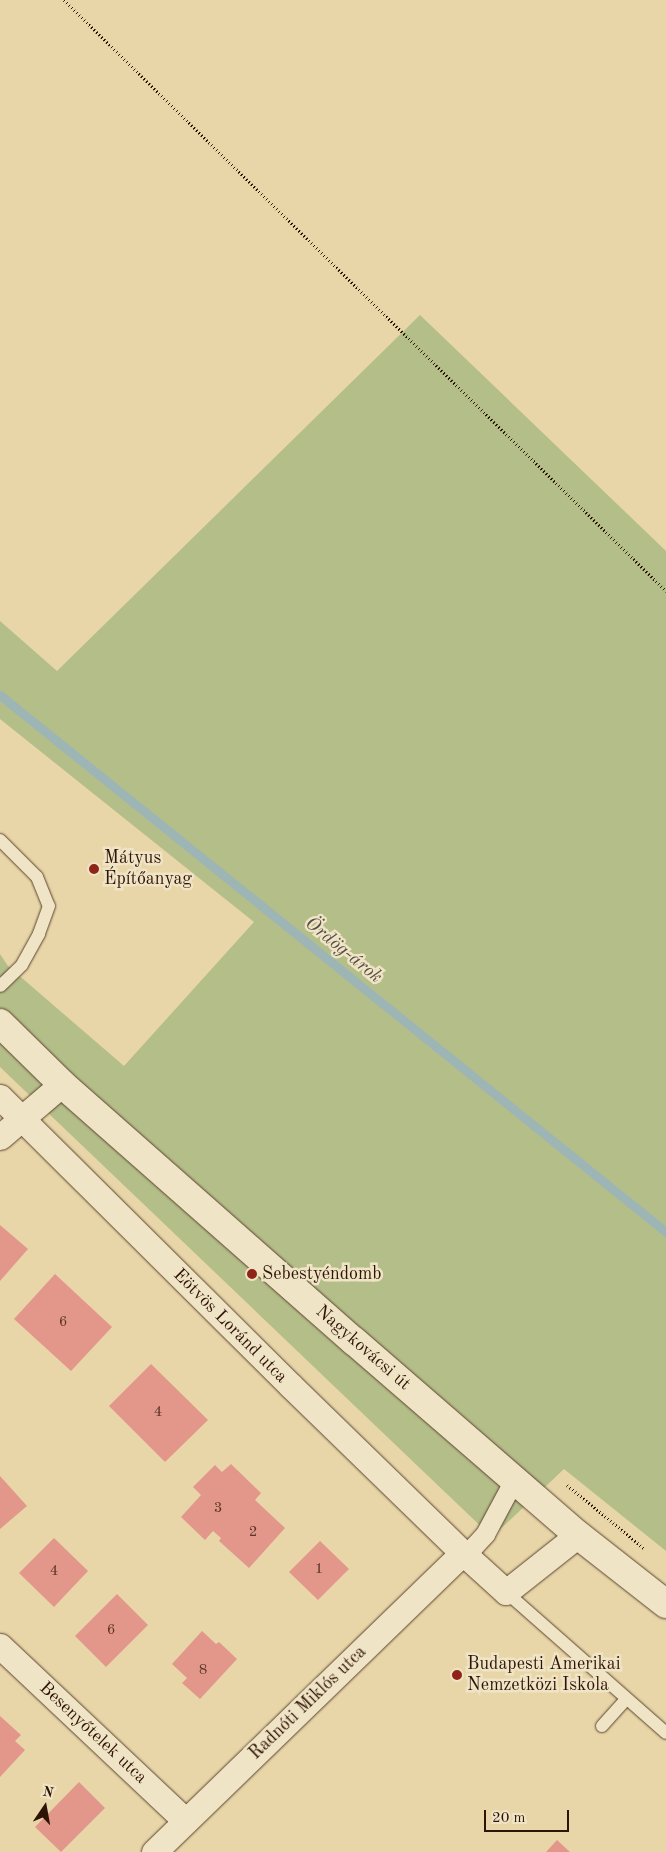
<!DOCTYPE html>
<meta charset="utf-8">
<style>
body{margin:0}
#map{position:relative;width:666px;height:1852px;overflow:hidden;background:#e8d5a8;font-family:"Old Standard TT",serif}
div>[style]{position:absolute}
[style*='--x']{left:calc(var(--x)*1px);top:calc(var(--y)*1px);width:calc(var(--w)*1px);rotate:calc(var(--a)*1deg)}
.green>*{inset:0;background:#b4be89}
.stream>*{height:9px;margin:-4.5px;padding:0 4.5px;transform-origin:4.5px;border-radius:4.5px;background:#9eb5b5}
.building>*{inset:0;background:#e3978a}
.path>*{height:3px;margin-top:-1.5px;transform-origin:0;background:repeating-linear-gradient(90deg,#2e1404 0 1px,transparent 0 3.5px)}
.roads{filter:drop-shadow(0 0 1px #5c442d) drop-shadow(0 0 1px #5c442d)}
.service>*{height:12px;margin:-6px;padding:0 6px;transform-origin:6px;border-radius:6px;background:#f0e4c6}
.pedestrian>*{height:19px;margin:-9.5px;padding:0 9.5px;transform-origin:9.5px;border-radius:9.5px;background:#f0e4c6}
.minor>*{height:25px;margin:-12.5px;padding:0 12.5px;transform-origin:12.5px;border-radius:12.5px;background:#f0e4c6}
.tertiary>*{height:28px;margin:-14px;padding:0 14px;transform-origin:14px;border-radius:14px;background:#f0e4c6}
.dots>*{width:14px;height:14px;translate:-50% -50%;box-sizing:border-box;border:2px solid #f0e4c6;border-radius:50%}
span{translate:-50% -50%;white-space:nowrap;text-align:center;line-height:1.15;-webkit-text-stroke:5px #f0e4c6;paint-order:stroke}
.number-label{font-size:15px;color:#5b3526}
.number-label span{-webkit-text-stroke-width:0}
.poi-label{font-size:18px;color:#2e1404}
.left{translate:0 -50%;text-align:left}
.street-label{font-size:18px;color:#2e1404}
.water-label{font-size:19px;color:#554c42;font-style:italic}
.north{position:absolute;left:20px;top:1782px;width:50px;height:50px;-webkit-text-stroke:4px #f0e4c6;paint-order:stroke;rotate:12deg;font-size:14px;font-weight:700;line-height:20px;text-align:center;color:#2e1404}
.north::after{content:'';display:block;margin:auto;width:18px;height:22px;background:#2e1404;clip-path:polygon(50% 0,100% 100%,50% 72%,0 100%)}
.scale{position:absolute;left:484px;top:1810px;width:85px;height:22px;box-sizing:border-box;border:2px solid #2e1404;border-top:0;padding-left:6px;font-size:15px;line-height:18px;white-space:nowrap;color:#2e1404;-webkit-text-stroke:4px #f0e4c6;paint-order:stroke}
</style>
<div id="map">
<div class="green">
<div style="clip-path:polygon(420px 315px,666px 551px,666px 1551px,564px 1469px,492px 1537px,0 1067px,0 954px,8px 966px,124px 1066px,254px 922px,0 719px,0 621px,57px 671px)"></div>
</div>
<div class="stream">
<div style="--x:0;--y:695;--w:856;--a:38.88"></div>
</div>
<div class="building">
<div style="clip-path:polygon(0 1225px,28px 1249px,0 1281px)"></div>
<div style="clip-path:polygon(55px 1274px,112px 1327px,71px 1371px,14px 1319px)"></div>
<div style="clip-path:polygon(151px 1364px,208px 1420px,165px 1462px,109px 1406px)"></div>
<div style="clip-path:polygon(231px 1464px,261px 1493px,255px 1500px,285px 1528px,249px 1568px,219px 1541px,221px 1538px,213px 1531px,205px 1540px,181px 1517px,201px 1495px,193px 1487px,215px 1465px,222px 1472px)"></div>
<div style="clip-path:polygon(0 1476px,27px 1506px,0 1529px)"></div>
<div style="clip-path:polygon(54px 1538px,88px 1571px,54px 1607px,19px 1573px)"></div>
<div style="clip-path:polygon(320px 1541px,349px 1569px,318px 1600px,289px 1572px)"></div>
<div style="clip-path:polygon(117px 1594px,148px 1625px,106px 1667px,75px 1636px)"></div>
<div style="clip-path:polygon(202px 1631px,216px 1644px,219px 1642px,237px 1659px,200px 1699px,182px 1683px,187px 1678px,172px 1664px)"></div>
<div style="clip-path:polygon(0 1716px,21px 1735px,15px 1741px,25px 1750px,0 1777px)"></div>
<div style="clip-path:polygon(79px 1782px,105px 1808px,61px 1852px,35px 1827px)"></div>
<div style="clip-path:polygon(557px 1840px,570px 1852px,546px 1852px)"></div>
</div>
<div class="path">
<div style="--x:64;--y:0;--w:844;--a:44.47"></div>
<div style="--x:567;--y:1485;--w:101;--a:39.4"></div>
</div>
<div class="roads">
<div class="service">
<div style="--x:0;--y:840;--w:52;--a:45"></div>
<div style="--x:37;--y:877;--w:31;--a:68"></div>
<div style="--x:49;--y:906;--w:30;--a:110"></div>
<div style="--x:39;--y:934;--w:35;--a:119"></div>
<div style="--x:22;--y:965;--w:30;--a:136"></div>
<div style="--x:506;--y:1592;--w:213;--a:41.4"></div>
<div style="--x:602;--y:1726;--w:36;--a:-48"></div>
</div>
<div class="pedestrian">
<div style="--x:463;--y:1553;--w:12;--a:-31"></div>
<div style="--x:473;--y:1547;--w:18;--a:-47"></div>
<div style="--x:485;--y:1534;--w:61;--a:-61.8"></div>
</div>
<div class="minor">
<div style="--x:0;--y:1097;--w:410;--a:44.8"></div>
<div style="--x:291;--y:1386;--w:240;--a:44.2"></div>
<div style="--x:463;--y:1553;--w:58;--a:42.2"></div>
<div style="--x:506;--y:1592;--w:92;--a:-38.4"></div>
<div style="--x:0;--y:1137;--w:82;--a:-40.5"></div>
<div style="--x:0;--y:1646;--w:255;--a:43.3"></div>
<div style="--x:154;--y:1852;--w:430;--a:-44.1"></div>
</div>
<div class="tertiary">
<div style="--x:0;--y:1023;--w:87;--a:44.5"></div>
<div style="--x:62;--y:1084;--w:389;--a:41.4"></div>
<div style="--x:354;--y:1341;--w:296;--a:40.9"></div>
<div style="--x:578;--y:1535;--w:112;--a:38.1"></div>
</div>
</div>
<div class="dots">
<div style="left:94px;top:869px;background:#8f2418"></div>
<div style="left:252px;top:1274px;background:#8f2418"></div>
<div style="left:457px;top:1675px;background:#8f2418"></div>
</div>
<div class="number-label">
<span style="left:63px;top:1323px">6</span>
<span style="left:158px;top:1413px">4</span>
<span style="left:218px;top:1509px">3</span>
<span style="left:253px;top:1533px">2</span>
<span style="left:319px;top:1570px">1</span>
<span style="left:54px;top:1572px">4</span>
<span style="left:111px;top:1631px">6</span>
<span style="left:203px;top:1671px">8</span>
</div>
<div class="poi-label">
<span class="left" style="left:104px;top:869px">Mátyus<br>Építőanyag</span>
<span class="left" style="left:262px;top:1274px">Sebestyéndomb</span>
<span class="left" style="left:467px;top:1675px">Budapesti Amerikai<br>Nemzetközi Iskola</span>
</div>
<div class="street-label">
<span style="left:230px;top:1326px;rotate:45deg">Eötvös Loránd utca</span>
<span style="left:363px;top:1348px;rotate:41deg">Nagykovácsi út</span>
<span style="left:308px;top:1703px;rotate:-44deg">Radnóti Miklós utca</span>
<span style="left:93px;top:1733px;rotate:43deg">Besenyőtelek utca</span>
</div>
<div class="water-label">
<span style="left:343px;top:951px;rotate:39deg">Ördög-árok</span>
</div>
<div class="north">N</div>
<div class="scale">20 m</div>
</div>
